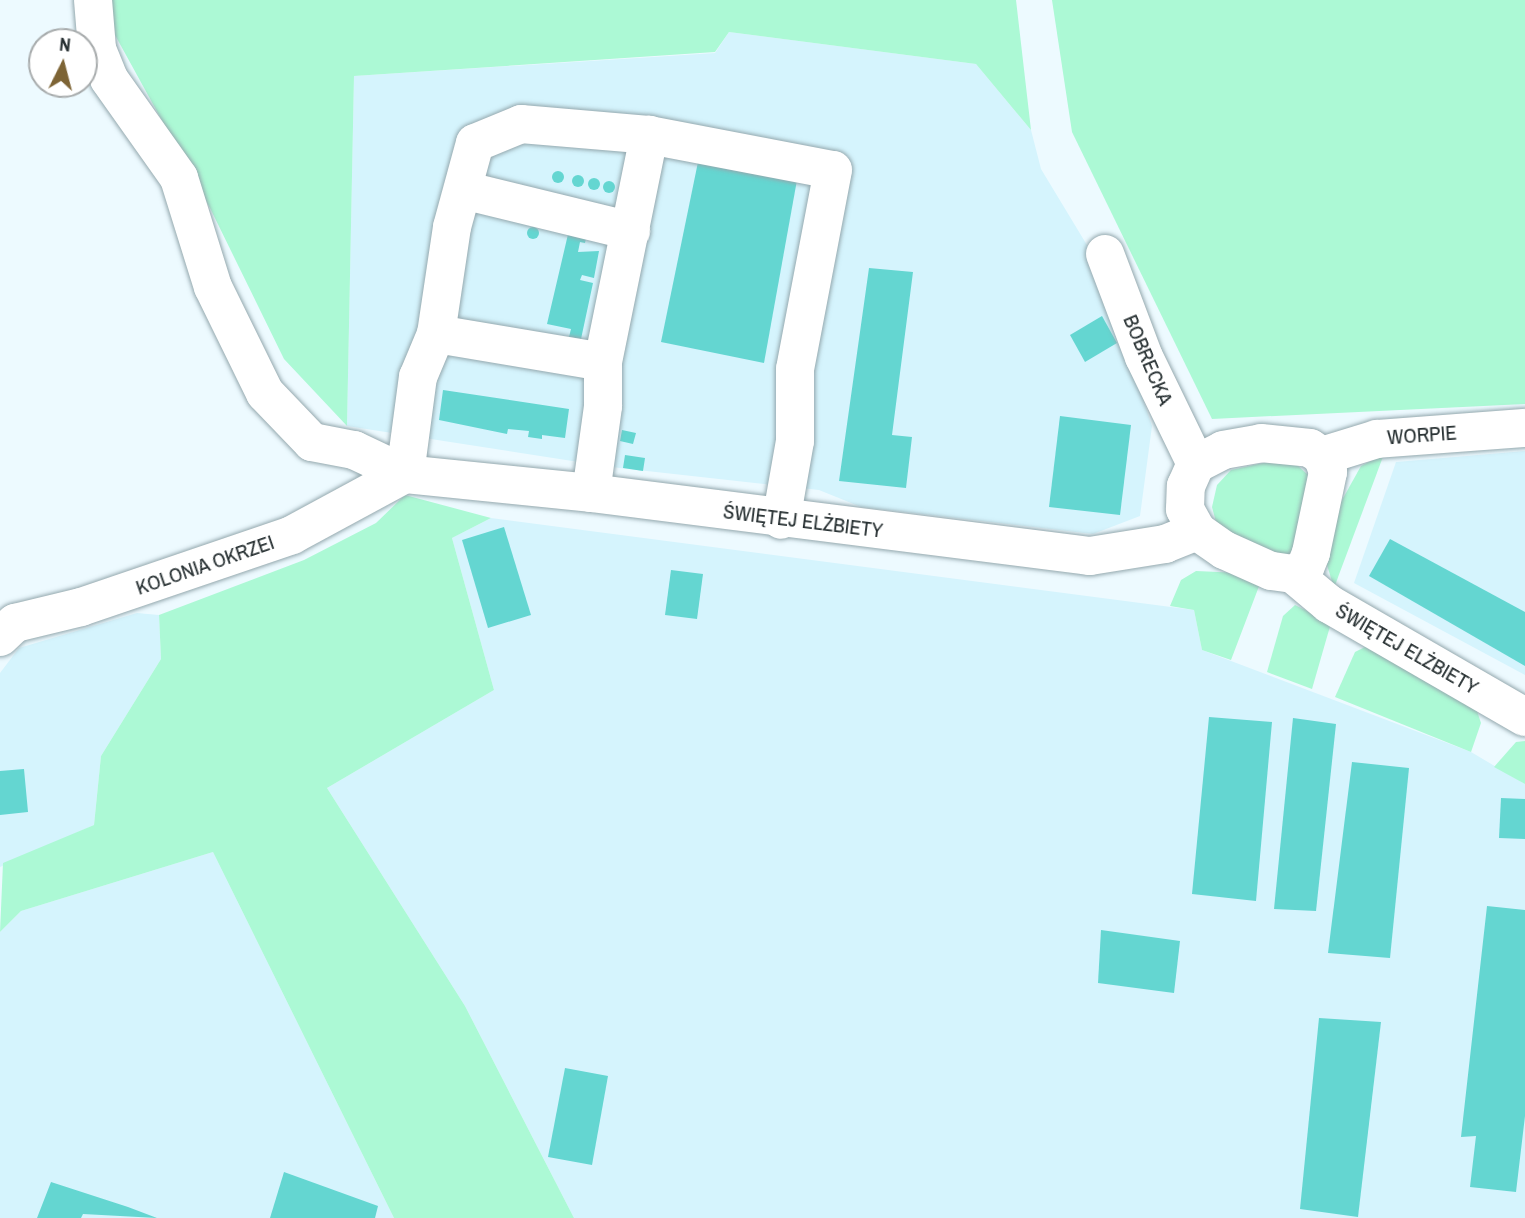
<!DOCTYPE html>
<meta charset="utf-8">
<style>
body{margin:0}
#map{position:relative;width:1525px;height:1218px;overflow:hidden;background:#edfaff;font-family:"Archivo Narrow",sans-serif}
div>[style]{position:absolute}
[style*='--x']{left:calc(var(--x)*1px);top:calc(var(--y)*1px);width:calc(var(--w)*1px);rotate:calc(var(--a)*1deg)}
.built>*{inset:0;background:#d5f4fd}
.green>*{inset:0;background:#acf9d5}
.building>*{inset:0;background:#64d6d1}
.round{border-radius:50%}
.roads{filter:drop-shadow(0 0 2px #94a8ae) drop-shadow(0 0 2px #94a8ae)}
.minor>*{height:38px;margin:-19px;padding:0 19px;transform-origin:19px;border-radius:19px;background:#fff}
span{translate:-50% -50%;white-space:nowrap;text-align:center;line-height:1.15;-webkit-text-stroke:5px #fff;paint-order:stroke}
.street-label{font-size:21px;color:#262f31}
.north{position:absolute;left:28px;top:28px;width:70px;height:70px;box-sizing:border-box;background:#fff;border:2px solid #a8acad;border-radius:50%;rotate:6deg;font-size:19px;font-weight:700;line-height:28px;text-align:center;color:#262f31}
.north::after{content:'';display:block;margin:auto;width:24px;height:32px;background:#7d6435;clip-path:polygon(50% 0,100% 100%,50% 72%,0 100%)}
</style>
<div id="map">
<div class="built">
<div style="clip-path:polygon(729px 32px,976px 64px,1031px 130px,1041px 169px,1096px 260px,1152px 426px,1140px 516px,1093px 534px,861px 507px,819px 490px,611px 467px,347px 426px,354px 76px,715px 53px)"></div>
<div style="clip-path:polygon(1525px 451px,1525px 675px,1354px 583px,1396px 462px)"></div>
<div style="clip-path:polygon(491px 518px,1194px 610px,1202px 650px,1471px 752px,1525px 784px,1525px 1218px,574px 1218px,465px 1006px,327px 788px,494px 690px,452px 538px)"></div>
<div style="clip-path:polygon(137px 613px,159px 615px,161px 659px,101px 756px,94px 825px,0 867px,0 673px,19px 648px)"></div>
<div style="clip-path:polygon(213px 852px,394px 1218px,0 1218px,0 932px,21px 911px)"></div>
</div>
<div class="green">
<div style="clip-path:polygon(109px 0,1016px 0,1031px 130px,976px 64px,729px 32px,715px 52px,354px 76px,347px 426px,284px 359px,210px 208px,115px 35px)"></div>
<div style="clip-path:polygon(1052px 0,1525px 0,1525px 404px,1212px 419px,1072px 132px)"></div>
<div style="clip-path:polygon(1384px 454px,1334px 588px,1327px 565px,1337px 509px,1361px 466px)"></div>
<div style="clip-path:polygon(1277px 460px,1296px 464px,1308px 475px,1299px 545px,1287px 558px,1234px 535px,1216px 522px,1212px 507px,1217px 485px,1231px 470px)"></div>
<div style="clip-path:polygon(405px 495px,491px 518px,452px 538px,494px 690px,327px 788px,465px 1006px,574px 1218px,394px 1218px,213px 852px,21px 911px,0 932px,3px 863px,94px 825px,101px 756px,161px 659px,159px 615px,304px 560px,376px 523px)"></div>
<div style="clip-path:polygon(1196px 571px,1241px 573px,1261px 581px,1231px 660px,1202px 650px,1194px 610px,1170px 606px,1181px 580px)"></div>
<div style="clip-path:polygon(1295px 605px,1331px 623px,1312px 689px,1267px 672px,1283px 616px)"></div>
<div style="clip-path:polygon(1367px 646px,1475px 705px,1481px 723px,1471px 752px,1335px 697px,1355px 652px)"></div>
<div style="clip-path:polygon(1525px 741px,1525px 784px,1494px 767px,1516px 742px)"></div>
</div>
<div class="building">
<div style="clip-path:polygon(698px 162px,797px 180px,764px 363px,661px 342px)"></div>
<div class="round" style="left:552px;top:171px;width:12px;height:12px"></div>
<div class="round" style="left:572px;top:175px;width:12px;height:12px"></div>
<div class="round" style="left:588px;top:178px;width:12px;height:12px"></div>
<div class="round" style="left:603px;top:181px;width:12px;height:12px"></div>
<div style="clip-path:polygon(592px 212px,585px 243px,580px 242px,578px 252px,599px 251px,594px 278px,582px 275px,580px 280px,593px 283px,581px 339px,569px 337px,571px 329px,547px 324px,569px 230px)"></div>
<div class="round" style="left:527px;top:227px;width:12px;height:12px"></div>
<div style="clip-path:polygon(869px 268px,913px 272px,892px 435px,912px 437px,906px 488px,839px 481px)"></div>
<div style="clip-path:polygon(1102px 316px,1117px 343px,1085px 362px,1070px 335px)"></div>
<div style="clip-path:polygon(443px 390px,569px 409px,565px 438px,542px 435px,542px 439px,528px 437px,529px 431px,508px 429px,507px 434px,439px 420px)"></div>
<div style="clip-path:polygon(1060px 416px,1131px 425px,1120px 515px,1049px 507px)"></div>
<div style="clip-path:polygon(622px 430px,636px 433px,633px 444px,620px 441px)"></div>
<div style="clip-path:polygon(625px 455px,645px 458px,643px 471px,623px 468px)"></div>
<div style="clip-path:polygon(504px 527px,531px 615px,488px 628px,462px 540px)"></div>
<div style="clip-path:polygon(1390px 539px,1525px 612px,1525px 666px,1369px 576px)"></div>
<div style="clip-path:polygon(671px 570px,703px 574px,697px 619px,665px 615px)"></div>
<div style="clip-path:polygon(1209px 717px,1272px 722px,1256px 901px,1192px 894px)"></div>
<div style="clip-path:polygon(1293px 718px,1336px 724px,1316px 911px,1274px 909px)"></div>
<div style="clip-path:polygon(1352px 762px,1409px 768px,1390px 958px,1328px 953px)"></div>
<div style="clip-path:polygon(24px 769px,28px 812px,0 815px,0 771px)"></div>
<div style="clip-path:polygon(1501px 798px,1525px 799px,1525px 839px,1499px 838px)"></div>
<div style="clip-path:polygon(1487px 906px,1525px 910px,1525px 1116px,1516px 1192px,1470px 1187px,1476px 1136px,1461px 1137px)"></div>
<div style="clip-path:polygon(1101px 930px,1180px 941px,1174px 993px,1098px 983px)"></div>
<div style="clip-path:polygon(1319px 1018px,1381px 1022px,1358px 1217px,1300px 1209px)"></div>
<div style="clip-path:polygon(565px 1068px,608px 1076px,592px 1165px,548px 1157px)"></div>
<div style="clip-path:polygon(284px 1172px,378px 1206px,375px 1218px,270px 1218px)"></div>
<div style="clip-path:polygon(51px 1182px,128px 1207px,157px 1218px,83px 1214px,81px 1218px,37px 1218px)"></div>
</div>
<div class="roads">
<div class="minor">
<div style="--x:93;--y:0;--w:49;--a:85.3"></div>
<div style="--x:97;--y:49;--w:32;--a:68"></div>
<div style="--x:109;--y:79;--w:121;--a:54.7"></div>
<div style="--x:179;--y:178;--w:114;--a:72.7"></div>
<div style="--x:213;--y:287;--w:118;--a:63.9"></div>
<div style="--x:265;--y:393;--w:68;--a:46.2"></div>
<div style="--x:312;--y:442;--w:43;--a:10.8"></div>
<div style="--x:354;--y:450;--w:56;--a:25.2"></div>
<div style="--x:405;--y:474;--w:187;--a:5.8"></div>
<div style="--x:591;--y:493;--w:503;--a:7.2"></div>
<div style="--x:1090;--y:556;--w:76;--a:-9.1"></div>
<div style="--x:1165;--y:544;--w:35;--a:-22"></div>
<div style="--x:463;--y:190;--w:173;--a:13.7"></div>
<div style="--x:1105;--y:254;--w:110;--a:69.3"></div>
<div style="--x:1144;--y:357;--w:119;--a:64.1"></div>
<div style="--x:436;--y:334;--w:169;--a:9.5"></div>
<div style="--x:1261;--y:443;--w:49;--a:5.8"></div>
<div style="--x:1310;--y:448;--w:14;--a:34"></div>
<div style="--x:1322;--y:456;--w:17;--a:69"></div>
<div style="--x:1328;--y:472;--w:83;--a:101.9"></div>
<div style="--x:1311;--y:553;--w:16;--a:112"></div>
<div style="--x:1305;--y:568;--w:13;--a:153"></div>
<div style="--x:1293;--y:574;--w:22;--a:-172"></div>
<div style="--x:1271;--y:571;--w:51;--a:-155.9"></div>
<div style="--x:1224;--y:550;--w:33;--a:-145"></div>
<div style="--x:1197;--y:531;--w:25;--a:-119"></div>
<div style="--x:1185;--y:509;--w:23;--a:-88"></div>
<div style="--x:1186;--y:486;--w:24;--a:-66"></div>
<div style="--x:1196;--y:464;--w:30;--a:-27"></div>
<div style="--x:1223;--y:450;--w:39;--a:-10"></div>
<div style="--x:1322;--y:456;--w:58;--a:-17.2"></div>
<div style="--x:1377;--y:439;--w:148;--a:-4.3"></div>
<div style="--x:405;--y:474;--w:98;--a:-82.4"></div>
<div style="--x:418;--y:377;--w:47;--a:-67.3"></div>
<div style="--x:436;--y:334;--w:108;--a:-81.5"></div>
<div style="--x:452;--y:227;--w:87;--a:-74.7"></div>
<div style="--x:475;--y:143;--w:50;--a:-22.4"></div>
<div style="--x:521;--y:124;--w:128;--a:4.9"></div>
<div style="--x:591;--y:493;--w:88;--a:-82.1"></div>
<div style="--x:603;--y:406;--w:44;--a:-90"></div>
<div style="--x:603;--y:362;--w:232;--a:-78.5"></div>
<div style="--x:649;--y:135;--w:187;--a:10.8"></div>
<div style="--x:833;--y:170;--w:203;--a:100.8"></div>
<div style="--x:795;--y:369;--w:72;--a:90"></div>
<div style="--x:795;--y:441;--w:80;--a:100"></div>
<div style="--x:1293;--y:574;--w:47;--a:39.8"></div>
<div style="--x:1329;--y:604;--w:226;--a:30"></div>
<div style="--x:0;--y:637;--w:21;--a:-43"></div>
<div style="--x:15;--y:623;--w:68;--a:-13.6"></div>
<div style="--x:81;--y:607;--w:223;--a:-18.8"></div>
<div style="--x:292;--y:535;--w:128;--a:-28.4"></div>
</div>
</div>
<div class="street-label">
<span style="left:1148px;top:360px;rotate:67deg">BOBRECKA</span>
<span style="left:1422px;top:435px;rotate:-4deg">WORPIE</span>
<span style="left:803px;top:521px;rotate:7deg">ŚWIĘTEJ ELŻBIETY</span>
<span style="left:205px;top:565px;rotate:-19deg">KOLONIA OKRZEI</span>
<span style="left:1407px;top:649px;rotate:30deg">ŚWIĘTEJ ELŻBIETY</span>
</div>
<div class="north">N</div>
</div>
